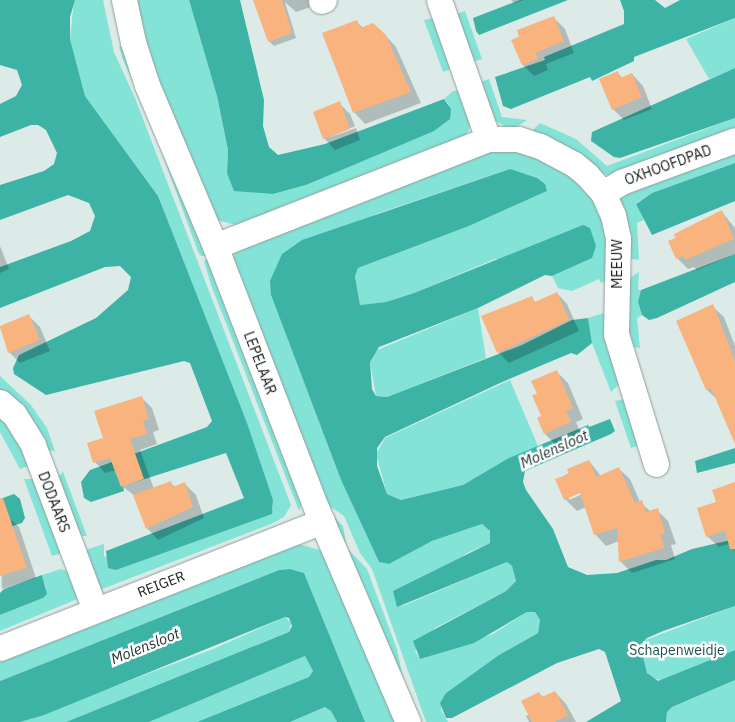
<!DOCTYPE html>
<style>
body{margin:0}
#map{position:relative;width:735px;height:722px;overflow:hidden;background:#ddebe8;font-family:"IBM Plex Sans",sans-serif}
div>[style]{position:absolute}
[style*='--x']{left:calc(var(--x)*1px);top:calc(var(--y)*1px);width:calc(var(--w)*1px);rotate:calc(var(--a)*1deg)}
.green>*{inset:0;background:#83e3d6}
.water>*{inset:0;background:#3db3a6}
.shadow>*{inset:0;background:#0003}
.building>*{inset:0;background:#f8b37e}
.roads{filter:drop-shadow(0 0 1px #909d9b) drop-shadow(0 0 1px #909d9b)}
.minor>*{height:25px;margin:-12.5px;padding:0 12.5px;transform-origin:12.5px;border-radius:12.5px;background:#fff}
span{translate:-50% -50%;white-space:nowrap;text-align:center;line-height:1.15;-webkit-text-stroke:5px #fff;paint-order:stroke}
.street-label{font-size:14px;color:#161b1a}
.park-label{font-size:14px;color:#1e504a}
.water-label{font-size:15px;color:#1b2f2d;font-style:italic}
</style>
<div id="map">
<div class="green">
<div style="clip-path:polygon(74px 0,103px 0,114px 52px,135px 98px,291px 505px,284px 517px,271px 524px,97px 591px,86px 551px,88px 549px,104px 544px,104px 557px,273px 509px,273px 500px,158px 196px,85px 96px,70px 39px)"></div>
<div style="clip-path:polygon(134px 0,189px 0,217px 96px,228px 150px,227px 173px,249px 192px,273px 194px,306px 185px,382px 151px,449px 104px,444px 99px,453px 91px,461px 90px,472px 121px,468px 132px,461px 141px,236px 225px,217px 220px,162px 92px)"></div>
<div style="clip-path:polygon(465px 11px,482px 59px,469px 63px,452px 15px)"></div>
<div style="clip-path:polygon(438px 17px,456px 67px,443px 72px,424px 20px)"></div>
<div style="clip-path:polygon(735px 18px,735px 68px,709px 79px,686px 39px)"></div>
<div style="clip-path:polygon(124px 46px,208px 254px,205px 256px,201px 256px,198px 252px,146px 109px,123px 60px,119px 47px)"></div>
<div style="clip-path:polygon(489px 79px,502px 117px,527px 120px,512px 130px,492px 119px,475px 84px)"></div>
<div style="clip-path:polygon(735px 118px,735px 131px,608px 175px,595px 172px,534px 137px,533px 130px,540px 123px,576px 139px,607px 166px)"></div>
<div style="clip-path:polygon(494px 145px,553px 157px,604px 205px,611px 279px,601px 283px,599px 279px,572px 291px,558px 288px,552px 276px,592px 258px,495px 259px,414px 293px,386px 302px,360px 305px,355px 275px,358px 268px,469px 226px,547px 191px,510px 169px,376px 214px,271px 295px,341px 480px,379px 562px,389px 564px,432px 541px,482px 524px,490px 531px,490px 543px,467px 553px,400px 607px,507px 562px,512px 566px,516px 581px,506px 591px,435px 628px,415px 651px,420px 659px,493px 634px,527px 612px,535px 612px,540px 620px,538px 633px,499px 655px,446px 693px,441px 710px,448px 722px,426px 722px,372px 569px,360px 553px,344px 516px,325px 503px,230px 263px,240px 245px)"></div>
<div style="clip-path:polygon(735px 150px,735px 163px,652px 193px,636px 203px,644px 220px,637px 223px,639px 260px,626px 258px,617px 203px,623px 191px)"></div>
<div style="clip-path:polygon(207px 259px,303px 500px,299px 511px,211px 285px,204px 261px)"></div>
<div style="clip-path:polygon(639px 272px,638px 290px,641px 290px,638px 302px,642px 315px,637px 318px,640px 348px,626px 346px,625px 281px)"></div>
<div style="clip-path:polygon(478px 308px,486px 358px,387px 397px,376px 396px,370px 362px,375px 351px)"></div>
<div style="clip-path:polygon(610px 311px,623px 381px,611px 392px,592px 343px,588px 318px)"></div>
<div style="clip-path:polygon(0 376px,31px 405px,47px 428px,55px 451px,41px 450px,0 395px)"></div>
<div style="clip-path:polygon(510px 380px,538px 446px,463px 485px,401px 500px,387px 494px,376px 454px,385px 438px)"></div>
<div style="clip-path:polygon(629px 398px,640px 445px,631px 448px,615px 401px)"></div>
<div style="clip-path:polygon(0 411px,10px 420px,29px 466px,20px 469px,0 432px)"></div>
<div style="clip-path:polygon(63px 472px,87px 536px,78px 536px,53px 482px)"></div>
<div style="clip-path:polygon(24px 479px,38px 479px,61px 551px,59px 554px,52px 556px)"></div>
<div style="clip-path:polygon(328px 510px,343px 526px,347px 548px,367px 569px,397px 649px,403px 678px)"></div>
<div style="clip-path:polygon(295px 543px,320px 550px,326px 556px,399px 722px,365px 722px,304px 573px,290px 569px,279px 570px,0 681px,0 657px)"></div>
<div style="clip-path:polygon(61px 569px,67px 571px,80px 598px,0 631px,0 615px,43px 598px,46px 588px,42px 575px)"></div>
<div style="clip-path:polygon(735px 606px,735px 650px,662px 680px,654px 679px,647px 673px,641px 657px,643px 641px)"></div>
<div style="clip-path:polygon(285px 617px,291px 623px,289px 632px,66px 722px,20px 722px,213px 649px)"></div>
<div style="clip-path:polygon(305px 656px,313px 671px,309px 677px,197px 722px,149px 722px)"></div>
<div style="clip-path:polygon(735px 680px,735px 722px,666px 722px,667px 712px,672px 707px)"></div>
<div style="clip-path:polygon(325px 707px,331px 711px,337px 722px,290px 722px)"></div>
</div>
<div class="water">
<div style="clip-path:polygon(0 0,75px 0,70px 17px,70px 39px,85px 96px,158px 196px,247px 423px,273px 500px,272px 514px,116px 570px,108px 568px,106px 551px,244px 498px,226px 453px,123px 486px,124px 491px,91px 502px,84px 498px,81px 482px,90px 470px,207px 427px,212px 421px,190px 363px,184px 361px,46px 395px,14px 374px,13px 368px,19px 355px,96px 318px,128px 290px,131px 277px,120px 266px,105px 267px,0 308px,0 267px,71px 241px,90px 231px,95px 216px,89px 203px,68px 195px,0 220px,0 185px,44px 171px,54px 164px,57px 153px,46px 130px,38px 125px,31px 125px,0 137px,0 104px,16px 96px,22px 85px,17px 70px,0 65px)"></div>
<div style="clip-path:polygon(189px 0,240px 0,264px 100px,263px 126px,269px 147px,278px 155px,325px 144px,444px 99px,451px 109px,450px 119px,434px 131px,306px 185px,273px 194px,234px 191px,227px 173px,228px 150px,217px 96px)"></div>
<div style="clip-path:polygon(520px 0,568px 0,479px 35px,476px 31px,473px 18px)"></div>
<div style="clip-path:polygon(620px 0,655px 0,665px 8px,680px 0,735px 0,735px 18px,634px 57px,634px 61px,592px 81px,590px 77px,511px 109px,503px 106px,495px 77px,545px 60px,544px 57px,624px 24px,624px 11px)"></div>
<div style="clip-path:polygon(735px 68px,735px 118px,620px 158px,614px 157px,591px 141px,592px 132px)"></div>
<div style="clip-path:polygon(735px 163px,735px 201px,652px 235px,636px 204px,652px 193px)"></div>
<div style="clip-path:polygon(510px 169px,537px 178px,545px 184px,547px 191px,469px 226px,358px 268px,355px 276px,360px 305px,386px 302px,414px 293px,583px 225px,590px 228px,596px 246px,592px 258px,552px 276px,545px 275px,478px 308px,379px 347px,370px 362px,372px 389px,376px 396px,387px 397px,522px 345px,572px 320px,588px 318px,592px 343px,577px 355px,571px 353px,500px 383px,385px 437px,377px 448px,377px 466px,387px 494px,401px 500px,463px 485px,509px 458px,588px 425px,589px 427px,610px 419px,615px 431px,611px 434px,525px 471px,523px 482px,526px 490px,553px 529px,568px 567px,587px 575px,617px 573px,656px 560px,666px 560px,692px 549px,735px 539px,735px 606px,663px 631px,647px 638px,640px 645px,647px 673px,658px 681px,735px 650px,735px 680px,672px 707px,667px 712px,666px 722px,586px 722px,621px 701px,605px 652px,599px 649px,557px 663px,452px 718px,446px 718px,440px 703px,446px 693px,499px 655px,538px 633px,540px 620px,535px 612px,527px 612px,474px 643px,420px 659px,413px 641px,506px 591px,516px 581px,512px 566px,507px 562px,397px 607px,393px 591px,490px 543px,490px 531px,482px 524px,432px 541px,389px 564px,379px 562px,341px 480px,271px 295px,270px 281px,282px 254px,302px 240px)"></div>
<div style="clip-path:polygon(735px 254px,735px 282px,657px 318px,649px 320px,642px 315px,638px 302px,641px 290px)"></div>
<div style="clip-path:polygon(735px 448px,735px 463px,697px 473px,695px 461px)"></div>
<div style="clip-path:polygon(14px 494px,20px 499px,25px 518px,22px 523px,0 530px,0 499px)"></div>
<div style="clip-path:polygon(290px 569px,304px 573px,365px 722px,337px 722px,331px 711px,325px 707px,290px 722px,197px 722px,309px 677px,313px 671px,305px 656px,149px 722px,66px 722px,289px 632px,292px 626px,289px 618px,285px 617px,44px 715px,20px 722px,0 722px,0 681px,279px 570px)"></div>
<div style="clip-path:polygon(42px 575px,47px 594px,43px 598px,0 615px,0 593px,4px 589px)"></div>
</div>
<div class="shadow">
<div style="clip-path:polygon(265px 0,318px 0,320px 4px,296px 12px,285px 2px,296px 38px,274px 46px,269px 41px)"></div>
<div style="clip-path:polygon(511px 0,524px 0,514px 3px)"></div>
<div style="clip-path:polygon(553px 17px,565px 29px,574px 53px,546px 64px,548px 70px,534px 76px,523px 65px,513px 40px)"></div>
<div style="clip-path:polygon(356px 21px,363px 28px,385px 35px,396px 47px,421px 103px,365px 124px,354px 112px)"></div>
<div style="clip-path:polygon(617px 73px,623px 78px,632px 74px,643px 86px,652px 109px,624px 120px,613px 109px)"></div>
<div style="clip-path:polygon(339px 103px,350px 114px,355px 126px,328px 138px,356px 128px,360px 140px,335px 150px,324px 138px)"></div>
<div style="clip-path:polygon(722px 212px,735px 228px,735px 254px,697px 270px,694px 267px,688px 269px,677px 258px)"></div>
<div style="clip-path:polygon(0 246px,9px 269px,0 273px)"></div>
<div style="clip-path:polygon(557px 293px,567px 304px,579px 331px,509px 363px,498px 352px,532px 298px,536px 303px)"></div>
<div style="clip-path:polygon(712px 306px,724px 317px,735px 346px,735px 438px,718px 400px,707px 390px,678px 321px)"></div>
<div style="clip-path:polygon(29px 316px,40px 327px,50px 351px,20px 363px,9px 352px,0 327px)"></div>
<div style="clip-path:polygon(556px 371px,568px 383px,583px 419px,576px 422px,581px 434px,556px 445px,545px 434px,542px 417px)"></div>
<div style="clip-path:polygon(141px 397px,152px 408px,159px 430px,153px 432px,157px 444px,140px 450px,154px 489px,171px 483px,175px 487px,185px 484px,196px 495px,204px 518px,158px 540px,147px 528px,135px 496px,122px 486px,116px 470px,105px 473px,95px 462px,104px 439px)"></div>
<div style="clip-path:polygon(evenodd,589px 461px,601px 476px,618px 468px,630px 479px,640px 502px,651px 512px,657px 510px,668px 521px,676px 544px,671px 545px,675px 559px,632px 573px,621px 562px,619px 541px,606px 546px,595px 534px,586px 507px,577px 511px,565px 499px,557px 480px,589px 461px,586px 490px,587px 492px,569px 500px,569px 497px,586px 490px)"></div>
<div style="clip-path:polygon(735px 484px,735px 542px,719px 547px,707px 536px,718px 503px)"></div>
<div style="clip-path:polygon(8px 517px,19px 527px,36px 578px,2px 589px,0 519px)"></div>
<div style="clip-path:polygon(555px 692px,566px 704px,576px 722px,529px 722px,526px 716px,530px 714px,539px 693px,544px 698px)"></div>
</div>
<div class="building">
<div style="clip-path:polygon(253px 0,282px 0,292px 33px,268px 42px)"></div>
<div style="clip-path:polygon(554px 16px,564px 41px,536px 53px,538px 59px,522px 65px,511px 40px,519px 37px,517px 30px)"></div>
<div style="clip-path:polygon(357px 20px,360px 28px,373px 23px,386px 35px,411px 92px,353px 113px,322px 33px)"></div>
<div style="clip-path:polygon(618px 71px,620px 78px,632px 73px,642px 97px,612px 110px,599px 79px)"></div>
<div style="clip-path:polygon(340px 101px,350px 129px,323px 139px,313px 112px)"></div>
<div style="clip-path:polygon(722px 210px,734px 239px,685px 260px,683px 256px,676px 259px,668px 241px,675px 238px,674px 234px)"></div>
<div style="clip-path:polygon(557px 292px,569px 320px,497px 353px,481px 316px,532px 296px,535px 302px)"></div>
<div style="clip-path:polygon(713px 304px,735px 361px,735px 444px,711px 388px,706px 390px,676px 321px)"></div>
<div style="clip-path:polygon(29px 314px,40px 340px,8px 353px,0 326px)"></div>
<div style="clip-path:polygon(557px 370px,573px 408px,566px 411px,571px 422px,544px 434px,537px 418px,541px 416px,532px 395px,537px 394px,531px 381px)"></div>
<div style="clip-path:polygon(142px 396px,149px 419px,143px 421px,147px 434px,130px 439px,144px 479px,121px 487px,110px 458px,93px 463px,87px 443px,103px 438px,94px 411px)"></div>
<div style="clip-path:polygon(589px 460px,596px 477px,619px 467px,635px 503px,642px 500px,646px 512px,658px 508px,665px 533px,660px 534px,664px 548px,619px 562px,617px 528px,594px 535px,580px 493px,564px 500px,555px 479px,569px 474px,567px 469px)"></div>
<div style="clip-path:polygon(171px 481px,173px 487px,185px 482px,193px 507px,146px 529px,133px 495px)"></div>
<div style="clip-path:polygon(735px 482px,735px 549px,730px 549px,725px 531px,706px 537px,697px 508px,716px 502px,712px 490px)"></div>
<div style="clip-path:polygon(3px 498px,27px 568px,0 576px,0 499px)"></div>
<div style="clip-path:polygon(555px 691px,568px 715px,555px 722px,532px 722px,521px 701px,539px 692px,542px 697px)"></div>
</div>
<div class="roads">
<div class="minor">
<div style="--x:124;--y:0;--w:43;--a:77.9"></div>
<div style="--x:133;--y:42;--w:45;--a:72"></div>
<div style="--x:147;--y:85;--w:175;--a:67.1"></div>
<div style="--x:215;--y:246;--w:283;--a:68.9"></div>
<div style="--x:317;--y:510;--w:231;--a:66.8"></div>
<div style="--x:439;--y:0;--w:147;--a:70.6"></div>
<div style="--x:321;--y:1;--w:3;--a:-18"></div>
<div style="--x:603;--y:193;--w:21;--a:-31"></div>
<div style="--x:621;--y:182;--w:121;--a:-20.2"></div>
<div style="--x:215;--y:246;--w:293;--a:-21.4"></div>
<div style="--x:488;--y:139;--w:30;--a:0"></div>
<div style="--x:518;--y:139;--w:23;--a:18"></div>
<div style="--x:540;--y:146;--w:38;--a:28"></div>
<div style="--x:574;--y:164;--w:17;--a:40"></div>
<div style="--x:587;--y:175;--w:24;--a:48"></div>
<div style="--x:603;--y:193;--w:24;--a:66"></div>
<div style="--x:613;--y:215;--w:24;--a:78"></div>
<div style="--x:618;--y:238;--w:96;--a:91.2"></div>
<div style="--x:616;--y:334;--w:136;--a:72.9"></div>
<div style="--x:0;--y:402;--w:18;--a:41"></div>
<div style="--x:14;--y:414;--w:36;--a:58"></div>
<div style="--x:33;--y:445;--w:176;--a:69.4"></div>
<div style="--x:0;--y:648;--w:346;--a:-21.5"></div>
</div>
</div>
<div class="street-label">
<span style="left:668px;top:165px;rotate:-20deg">OXHOOFDPAD</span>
<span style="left:617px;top:264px;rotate:-90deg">MEEUW</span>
<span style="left:260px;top:363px;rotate:69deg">LEPELAAR</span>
<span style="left:54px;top:502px;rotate:69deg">DODAARS</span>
<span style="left:161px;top:584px;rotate:-21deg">REIGER</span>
</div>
<div class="park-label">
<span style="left:677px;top:650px">Schapenweidje</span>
</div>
<div class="water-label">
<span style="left:554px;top:449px;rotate:-24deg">Molensloot</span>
<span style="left:145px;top:646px;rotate:-22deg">Molensloot</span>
</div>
</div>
